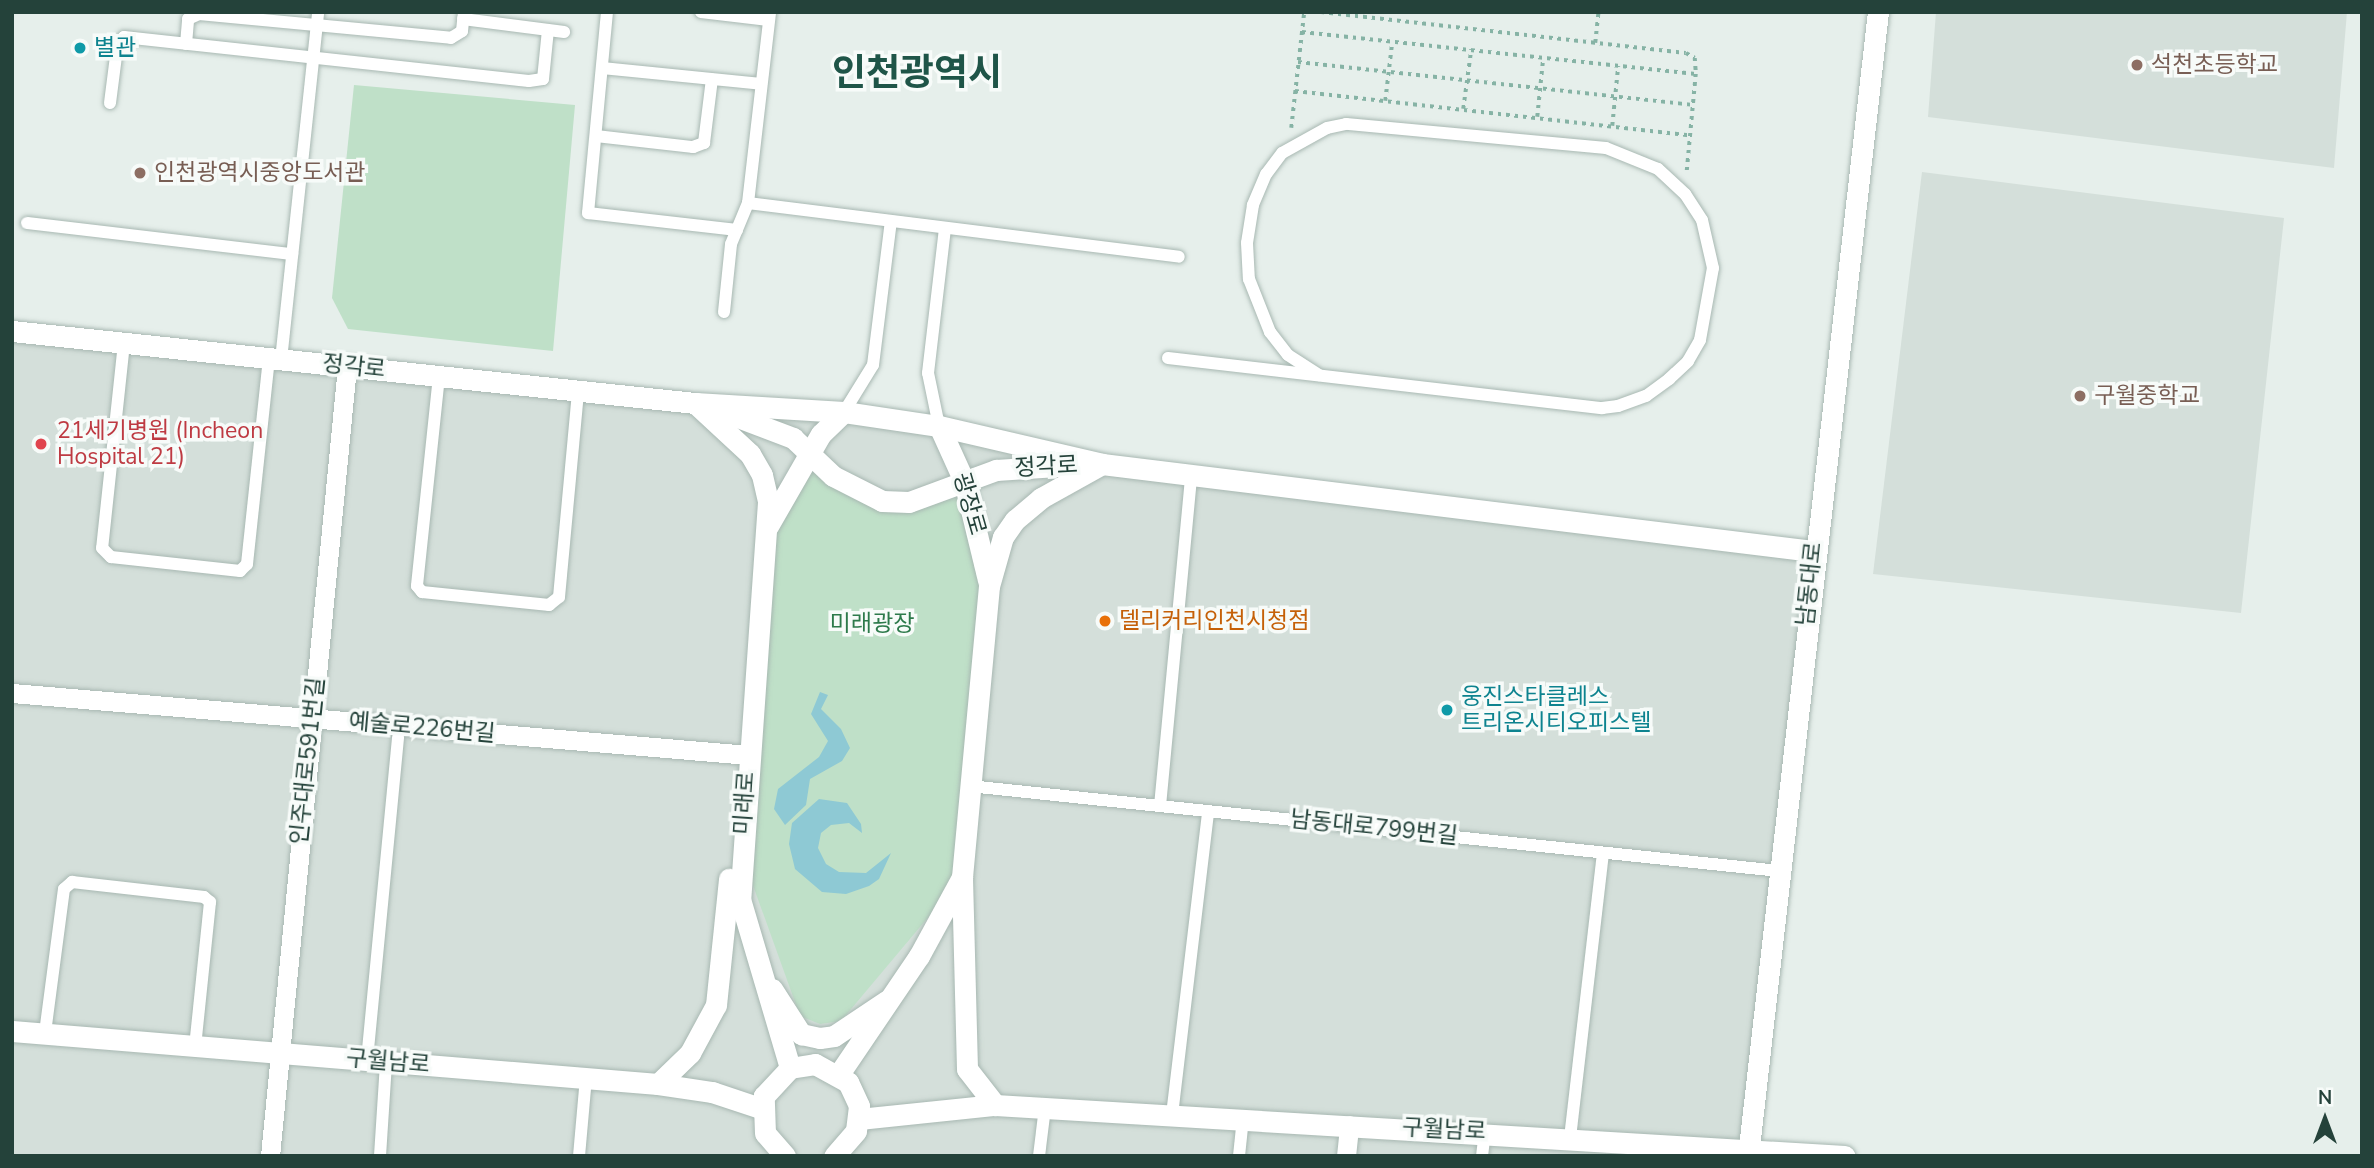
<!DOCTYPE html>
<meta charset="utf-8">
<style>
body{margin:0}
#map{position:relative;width:2374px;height:1168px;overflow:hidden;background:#e6efeb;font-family:"Nunito Sans","Noto Sans KR",sans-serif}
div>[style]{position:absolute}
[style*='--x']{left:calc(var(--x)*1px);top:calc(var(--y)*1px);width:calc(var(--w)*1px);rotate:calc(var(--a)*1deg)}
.built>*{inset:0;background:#d4dfda}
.green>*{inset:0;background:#bfe0c8}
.water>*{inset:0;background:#8ec9d4}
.path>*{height:3.5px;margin-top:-1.75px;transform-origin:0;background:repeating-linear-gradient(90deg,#86b3a5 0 3.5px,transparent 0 8.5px)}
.roads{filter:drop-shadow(0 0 2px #a8b8b2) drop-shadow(0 0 2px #a8b8b2)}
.service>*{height:12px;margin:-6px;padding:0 6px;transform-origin:6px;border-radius:6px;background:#fff}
.pedestrian>*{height:19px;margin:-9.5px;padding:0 9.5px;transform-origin:9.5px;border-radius:9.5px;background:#fff}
.tertiary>*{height:21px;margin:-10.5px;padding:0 10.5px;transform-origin:10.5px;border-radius:10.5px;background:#fff}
.secondary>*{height:21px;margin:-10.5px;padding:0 10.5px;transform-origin:10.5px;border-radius:10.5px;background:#fff}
.dots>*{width:19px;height:19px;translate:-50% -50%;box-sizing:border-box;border:4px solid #f7fbf9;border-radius:50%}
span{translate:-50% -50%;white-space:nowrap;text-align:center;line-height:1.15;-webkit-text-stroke:7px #f7fbf9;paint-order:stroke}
.culture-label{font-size:23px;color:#0d838f}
.left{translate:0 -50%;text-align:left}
.education-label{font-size:23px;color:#785e54}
.street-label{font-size:23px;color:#24423a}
.health-label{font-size:23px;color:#be3a42}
.food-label{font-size:23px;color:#c56008}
.park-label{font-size:23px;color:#2d7a4b}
.town-label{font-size:37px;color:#1f5548;font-weight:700}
.frame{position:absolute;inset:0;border:14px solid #24423a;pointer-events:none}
.north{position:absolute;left:2290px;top:1084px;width:70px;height:70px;-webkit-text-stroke:5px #f7fbf9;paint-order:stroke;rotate:0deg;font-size:19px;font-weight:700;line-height:28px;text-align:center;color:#24423a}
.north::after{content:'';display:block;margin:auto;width:24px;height:32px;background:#24423a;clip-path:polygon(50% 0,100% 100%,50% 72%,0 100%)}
</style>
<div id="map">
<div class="built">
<div style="clip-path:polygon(1936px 12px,2347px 12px,2334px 168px,1928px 117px)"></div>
<div style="clip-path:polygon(1922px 172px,2284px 218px,2241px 613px,1873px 574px)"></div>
<div style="clip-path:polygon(12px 331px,844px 412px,1102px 464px,1813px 551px,1738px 1156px,12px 1156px)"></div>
</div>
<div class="green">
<div style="clip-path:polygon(354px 85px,575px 105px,553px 351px,348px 329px,332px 298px)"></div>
<div style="clip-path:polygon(810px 451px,882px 501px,964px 481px,989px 586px,962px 877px,841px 1021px,820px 1024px,800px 1016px,741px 852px,766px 531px)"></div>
</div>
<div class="water">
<div style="clip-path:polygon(820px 692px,828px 695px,821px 709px,841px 729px,850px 748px,842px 761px,810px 779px,806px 805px,785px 825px,774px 809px,778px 789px,819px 757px,828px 741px,811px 714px)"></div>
<div style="clip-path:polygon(819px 799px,847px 803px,861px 824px,862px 833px,849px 823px,831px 825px,821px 833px,818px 848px,826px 864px,839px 872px,866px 873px,891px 853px,879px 879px,869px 886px,846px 894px,822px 892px,795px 869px,789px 844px,792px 823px)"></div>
</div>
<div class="path">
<div style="--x:1321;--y:12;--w:367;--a:6.4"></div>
<div style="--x:1686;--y:53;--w:10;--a:29"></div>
<div style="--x:1695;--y:58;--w:16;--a:86"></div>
<div style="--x:1696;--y:74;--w:97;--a:95.3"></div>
<div style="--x:1302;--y:32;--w:396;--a:6.1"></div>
<div style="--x:1595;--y:43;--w:31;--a:-84"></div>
<div style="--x:1298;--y:62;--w:397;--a:6.2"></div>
<div style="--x:1295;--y:91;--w:396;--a:6.4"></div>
<div style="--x:1385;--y:101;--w:59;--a:-83.2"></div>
<div style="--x:1463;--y:109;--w:60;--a:-82.3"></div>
<div style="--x:1537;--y:117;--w:59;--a:-84.2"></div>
<div style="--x:1612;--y:126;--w:60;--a:-84.3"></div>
<div style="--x:1291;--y:128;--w:117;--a:-83.6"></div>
</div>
<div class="roads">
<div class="service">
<div style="--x:607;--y:12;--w:202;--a:95.4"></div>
<div style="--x:588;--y:213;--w:150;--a:6.5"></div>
<div style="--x:701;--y:12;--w:68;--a:6.7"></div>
<div style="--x:463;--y:19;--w:102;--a:7.3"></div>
<div style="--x:186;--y:44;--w:25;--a:-85"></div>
<div style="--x:188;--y:19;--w:12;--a:-24"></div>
<div style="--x:199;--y:14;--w:253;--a:5.4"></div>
<div style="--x:451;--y:38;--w:13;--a:-32"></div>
<div style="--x:462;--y:31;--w:19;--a:-84"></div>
<div style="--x:602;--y:68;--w:160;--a:5.7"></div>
<div style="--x:110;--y:103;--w:55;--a:-82.7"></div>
<div style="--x:117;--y:48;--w:13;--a:-58"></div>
<div style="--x:124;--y:37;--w:407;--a:6.2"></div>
<div style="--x:529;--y:81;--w:14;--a:-8"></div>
<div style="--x:543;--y:79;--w:49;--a:-84.2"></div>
<div style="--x:596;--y:136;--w:98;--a:6.5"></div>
<div style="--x:693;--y:147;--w:12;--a:-20"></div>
<div style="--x:704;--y:143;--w:64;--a:-82.9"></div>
<div style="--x:748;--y:203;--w:434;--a:7.1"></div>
<div style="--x:27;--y:223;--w:267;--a:6.7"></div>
<div style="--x:724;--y:312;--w:68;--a:-84.1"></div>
<div style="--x:731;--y:244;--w:44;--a:-67.5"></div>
<div style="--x:748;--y:203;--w:192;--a:-83.4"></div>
<div style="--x:124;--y:343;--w:206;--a:96.1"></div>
<div style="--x:102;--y:548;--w:13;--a:45"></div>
<div style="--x:111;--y:557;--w:130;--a:6.2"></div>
<div style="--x:240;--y:571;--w:10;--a:-45"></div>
<div style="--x:247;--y:564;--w:207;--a:-83.9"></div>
<div style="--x:1168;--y:358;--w:437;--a:6.6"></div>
<div style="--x:1602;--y:408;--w:16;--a:-7"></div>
<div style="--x:1618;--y:406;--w:30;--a:-20"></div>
<div style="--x:1646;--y:396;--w:29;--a:-36"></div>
<div style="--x:1669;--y:379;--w:26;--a:-43"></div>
<div style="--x:1688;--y:361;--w:24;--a:-60"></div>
<div style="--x:1700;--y:340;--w:73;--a:-79.8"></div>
<div style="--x:1713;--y:268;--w:49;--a:-102.9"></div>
<div style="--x:1702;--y:220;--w:31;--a:-123"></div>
<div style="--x:1685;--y:194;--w:37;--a:-137"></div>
<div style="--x:1658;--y:169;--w:56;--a:-158"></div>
<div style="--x:1606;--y:148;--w:261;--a:-174.7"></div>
<div style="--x:1346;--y:124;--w:19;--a:168"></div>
<div style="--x:1327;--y:128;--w:51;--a:150.9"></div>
<div style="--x:1282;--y:153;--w:26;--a:127"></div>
<div style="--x:1266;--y:174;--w:34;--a:113"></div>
<div style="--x:1253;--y:205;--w:38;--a:99"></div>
<div style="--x:1247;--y:243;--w:36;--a:87"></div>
<div style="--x:1249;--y:279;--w:57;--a:68.4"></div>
<div style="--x:1270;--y:332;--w:29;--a:52"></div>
<div style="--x:1288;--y:355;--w:37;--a:33"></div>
<div style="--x:281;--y:360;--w:350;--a:-83.9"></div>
<div style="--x:439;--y:376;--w:211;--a:96"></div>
<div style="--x:417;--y:586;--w:8;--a:50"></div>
<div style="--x:422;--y:592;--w:128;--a:5.8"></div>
<div style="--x:549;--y:605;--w:13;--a:-39"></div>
<div style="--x:559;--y:597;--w:207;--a:-84.7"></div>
<div style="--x:844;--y:412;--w:55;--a:-58.3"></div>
<div style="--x:873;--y:365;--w:145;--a:-82.9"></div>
<div style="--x:939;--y:426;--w:54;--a:-101.7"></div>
<div style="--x:928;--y:373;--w:146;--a:-83.3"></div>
<div style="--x:969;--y:786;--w:814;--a:5.99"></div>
<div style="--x:1160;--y:806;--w:332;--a:-84.6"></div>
<div style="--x:45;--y:1033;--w:145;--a:-82.5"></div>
<div style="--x:64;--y:889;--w:11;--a:-41"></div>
<div style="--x:72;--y:882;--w:133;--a:6.5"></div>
<div style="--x:204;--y:897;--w:8;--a:40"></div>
<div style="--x:210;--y:902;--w:145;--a:95.9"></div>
<div style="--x:367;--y:1060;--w:324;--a:-84.5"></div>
<div style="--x:1172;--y:1115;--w:306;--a:-83.2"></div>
<div style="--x:1570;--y:1138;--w:287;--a:-83.4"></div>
<div style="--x:380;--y:1156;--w:94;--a:-86.3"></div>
<div style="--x:579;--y:1156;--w:78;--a:-84.9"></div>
<div style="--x:1039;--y:1156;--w:49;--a:-83"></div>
<div style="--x:1239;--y:1156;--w:37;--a:-84"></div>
<div style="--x:1482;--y:1156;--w:23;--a:-83"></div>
</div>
<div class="pedestrian">
<div style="--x:12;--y:693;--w:740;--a:4.81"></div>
<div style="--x:270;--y:1156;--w:793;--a:-84.43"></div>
<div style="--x:1346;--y:1156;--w:31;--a:-84"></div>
</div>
<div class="tertiary">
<div style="--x:12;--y:331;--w:687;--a:6.02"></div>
<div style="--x:695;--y:403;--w:149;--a:3.5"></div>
<div style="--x:844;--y:412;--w:96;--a:8.4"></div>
<div style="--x:939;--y:426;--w:167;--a:13.1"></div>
<div style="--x:1102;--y:464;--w:716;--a:6.98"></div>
<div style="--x:695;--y:403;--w:75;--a:42.8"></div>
<div style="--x:750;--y:454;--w:24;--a:60"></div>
<div style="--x:762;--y:475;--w:28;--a:77"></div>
<div style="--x:768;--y:502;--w:398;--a:94"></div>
<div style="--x:740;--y:899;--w:176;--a:73.5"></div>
<div style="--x:727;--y:413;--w:71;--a:20.7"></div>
<div style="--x:793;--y:438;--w:55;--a:43.5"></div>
<div style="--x:833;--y:476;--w:55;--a:27"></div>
<div style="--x:882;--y:501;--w:27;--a:2"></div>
<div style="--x:909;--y:502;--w:93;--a:-20.2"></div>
<div style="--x:996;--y:470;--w:76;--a:-3.8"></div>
<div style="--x:939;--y:426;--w:60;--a:65.6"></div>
<div style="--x:964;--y:481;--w:102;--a:76.4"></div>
<div style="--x:768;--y:526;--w:106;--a:-60.1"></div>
<div style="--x:821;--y:434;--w:32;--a:-44"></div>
<div style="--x:962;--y:878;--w:191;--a:88.5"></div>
<div style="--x:967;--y:1069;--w:46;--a:52.1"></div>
<div style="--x:772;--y:989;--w:54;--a:57.2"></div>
<div style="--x:801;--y:1034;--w:19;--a:12"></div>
<div style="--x:820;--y:1038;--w:14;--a:-8"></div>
<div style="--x:834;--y:1036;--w:63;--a:-33.9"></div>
<div style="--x:12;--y:1031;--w:648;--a:4.69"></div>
<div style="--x:658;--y:1084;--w:55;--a:8.4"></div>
<div style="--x:712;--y:1092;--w:51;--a:18.4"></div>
<div style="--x:839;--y:1074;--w:143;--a:-55.9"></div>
<div style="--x:919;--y:956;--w:90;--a:-61.4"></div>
<div style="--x:962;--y:877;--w:292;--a:-84.7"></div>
<div style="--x:989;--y:586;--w:51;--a:-74.1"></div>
<div style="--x:1003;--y:537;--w:21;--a:-55"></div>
<div style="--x:1015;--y:520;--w:34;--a:-40"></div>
<div style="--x:1041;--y:498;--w:70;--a:-29.1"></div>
<div style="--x:658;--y:1084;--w:45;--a:-44.1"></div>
<div style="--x:690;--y:1053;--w:55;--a:-61.6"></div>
<div style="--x:716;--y:1005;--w:127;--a:-84.1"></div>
<div style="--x:859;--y:1119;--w:137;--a:-5.9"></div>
<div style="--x:995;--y:1105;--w:851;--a:3.44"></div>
<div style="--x:785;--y:1156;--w:30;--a:-131"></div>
<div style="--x:765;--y:1133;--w:37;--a:-92"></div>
<div style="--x:764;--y:1096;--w:38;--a:-47"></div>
<div style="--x:790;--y:1068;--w:25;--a:-9"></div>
<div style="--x:815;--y:1064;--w:38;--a:29"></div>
<div style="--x:848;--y:1082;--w:26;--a:65"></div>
<div style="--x:859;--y:1106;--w:25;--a:97"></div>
<div style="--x:856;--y:1131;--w:33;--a:131"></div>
</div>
<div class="secondary">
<div style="--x:1748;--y:1156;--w:1151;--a:-83.52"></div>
</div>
</div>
<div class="dots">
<div style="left:80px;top:48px;background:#0f9aa8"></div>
<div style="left:2137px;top:65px;background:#8d6e63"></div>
<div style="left:140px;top:173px;background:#8d6e63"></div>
<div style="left:2080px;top:396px;background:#8d6e63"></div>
<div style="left:41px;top:444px;background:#e0444e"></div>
<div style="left:1105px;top:621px;background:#e8710a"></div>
<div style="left:1447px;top:710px;background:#0f9aa8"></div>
</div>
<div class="culture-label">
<span class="left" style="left:94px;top:48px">별관</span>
<span class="left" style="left:1461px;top:710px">웅진스타클레스<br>트리온시티오피스텔</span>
</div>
<div class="education-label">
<span class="left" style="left:2151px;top:65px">석천초등학교</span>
<span class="left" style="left:154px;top:173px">인천광역시중앙도서관</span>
<span class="left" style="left:2094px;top:396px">구월중학교</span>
</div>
<div class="street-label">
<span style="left:354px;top:367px;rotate:6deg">정각로</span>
<span style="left:1046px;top:467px;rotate:-3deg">정각로</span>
<span style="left:969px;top:504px;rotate:74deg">광장로</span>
<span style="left:1810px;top:584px;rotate:-84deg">남동대로</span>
<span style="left:422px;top:728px;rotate:5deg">예술로226번길</span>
<span style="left:308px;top:761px;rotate:-84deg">인주대로591번길</span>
<span style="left:745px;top:803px;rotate:-86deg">미래로</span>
<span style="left:1374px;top:828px;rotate:6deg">남동대로799번길</span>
<span style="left:388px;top:1062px;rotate:5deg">구월남로</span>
<span style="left:1444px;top:1130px;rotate:3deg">구월남로</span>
</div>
<div class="health-label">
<span class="left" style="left:57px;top:444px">21세기병원 (Incheon<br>Hospital 21)</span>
</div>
<div class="food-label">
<span class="left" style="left:1119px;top:621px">델리커리인천시청점</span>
</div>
<div class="park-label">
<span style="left:872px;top:624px">미래광장</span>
</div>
<div class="town-label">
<span style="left:917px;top:73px">인천광역시</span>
</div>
<div class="frame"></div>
<div class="north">N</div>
</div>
